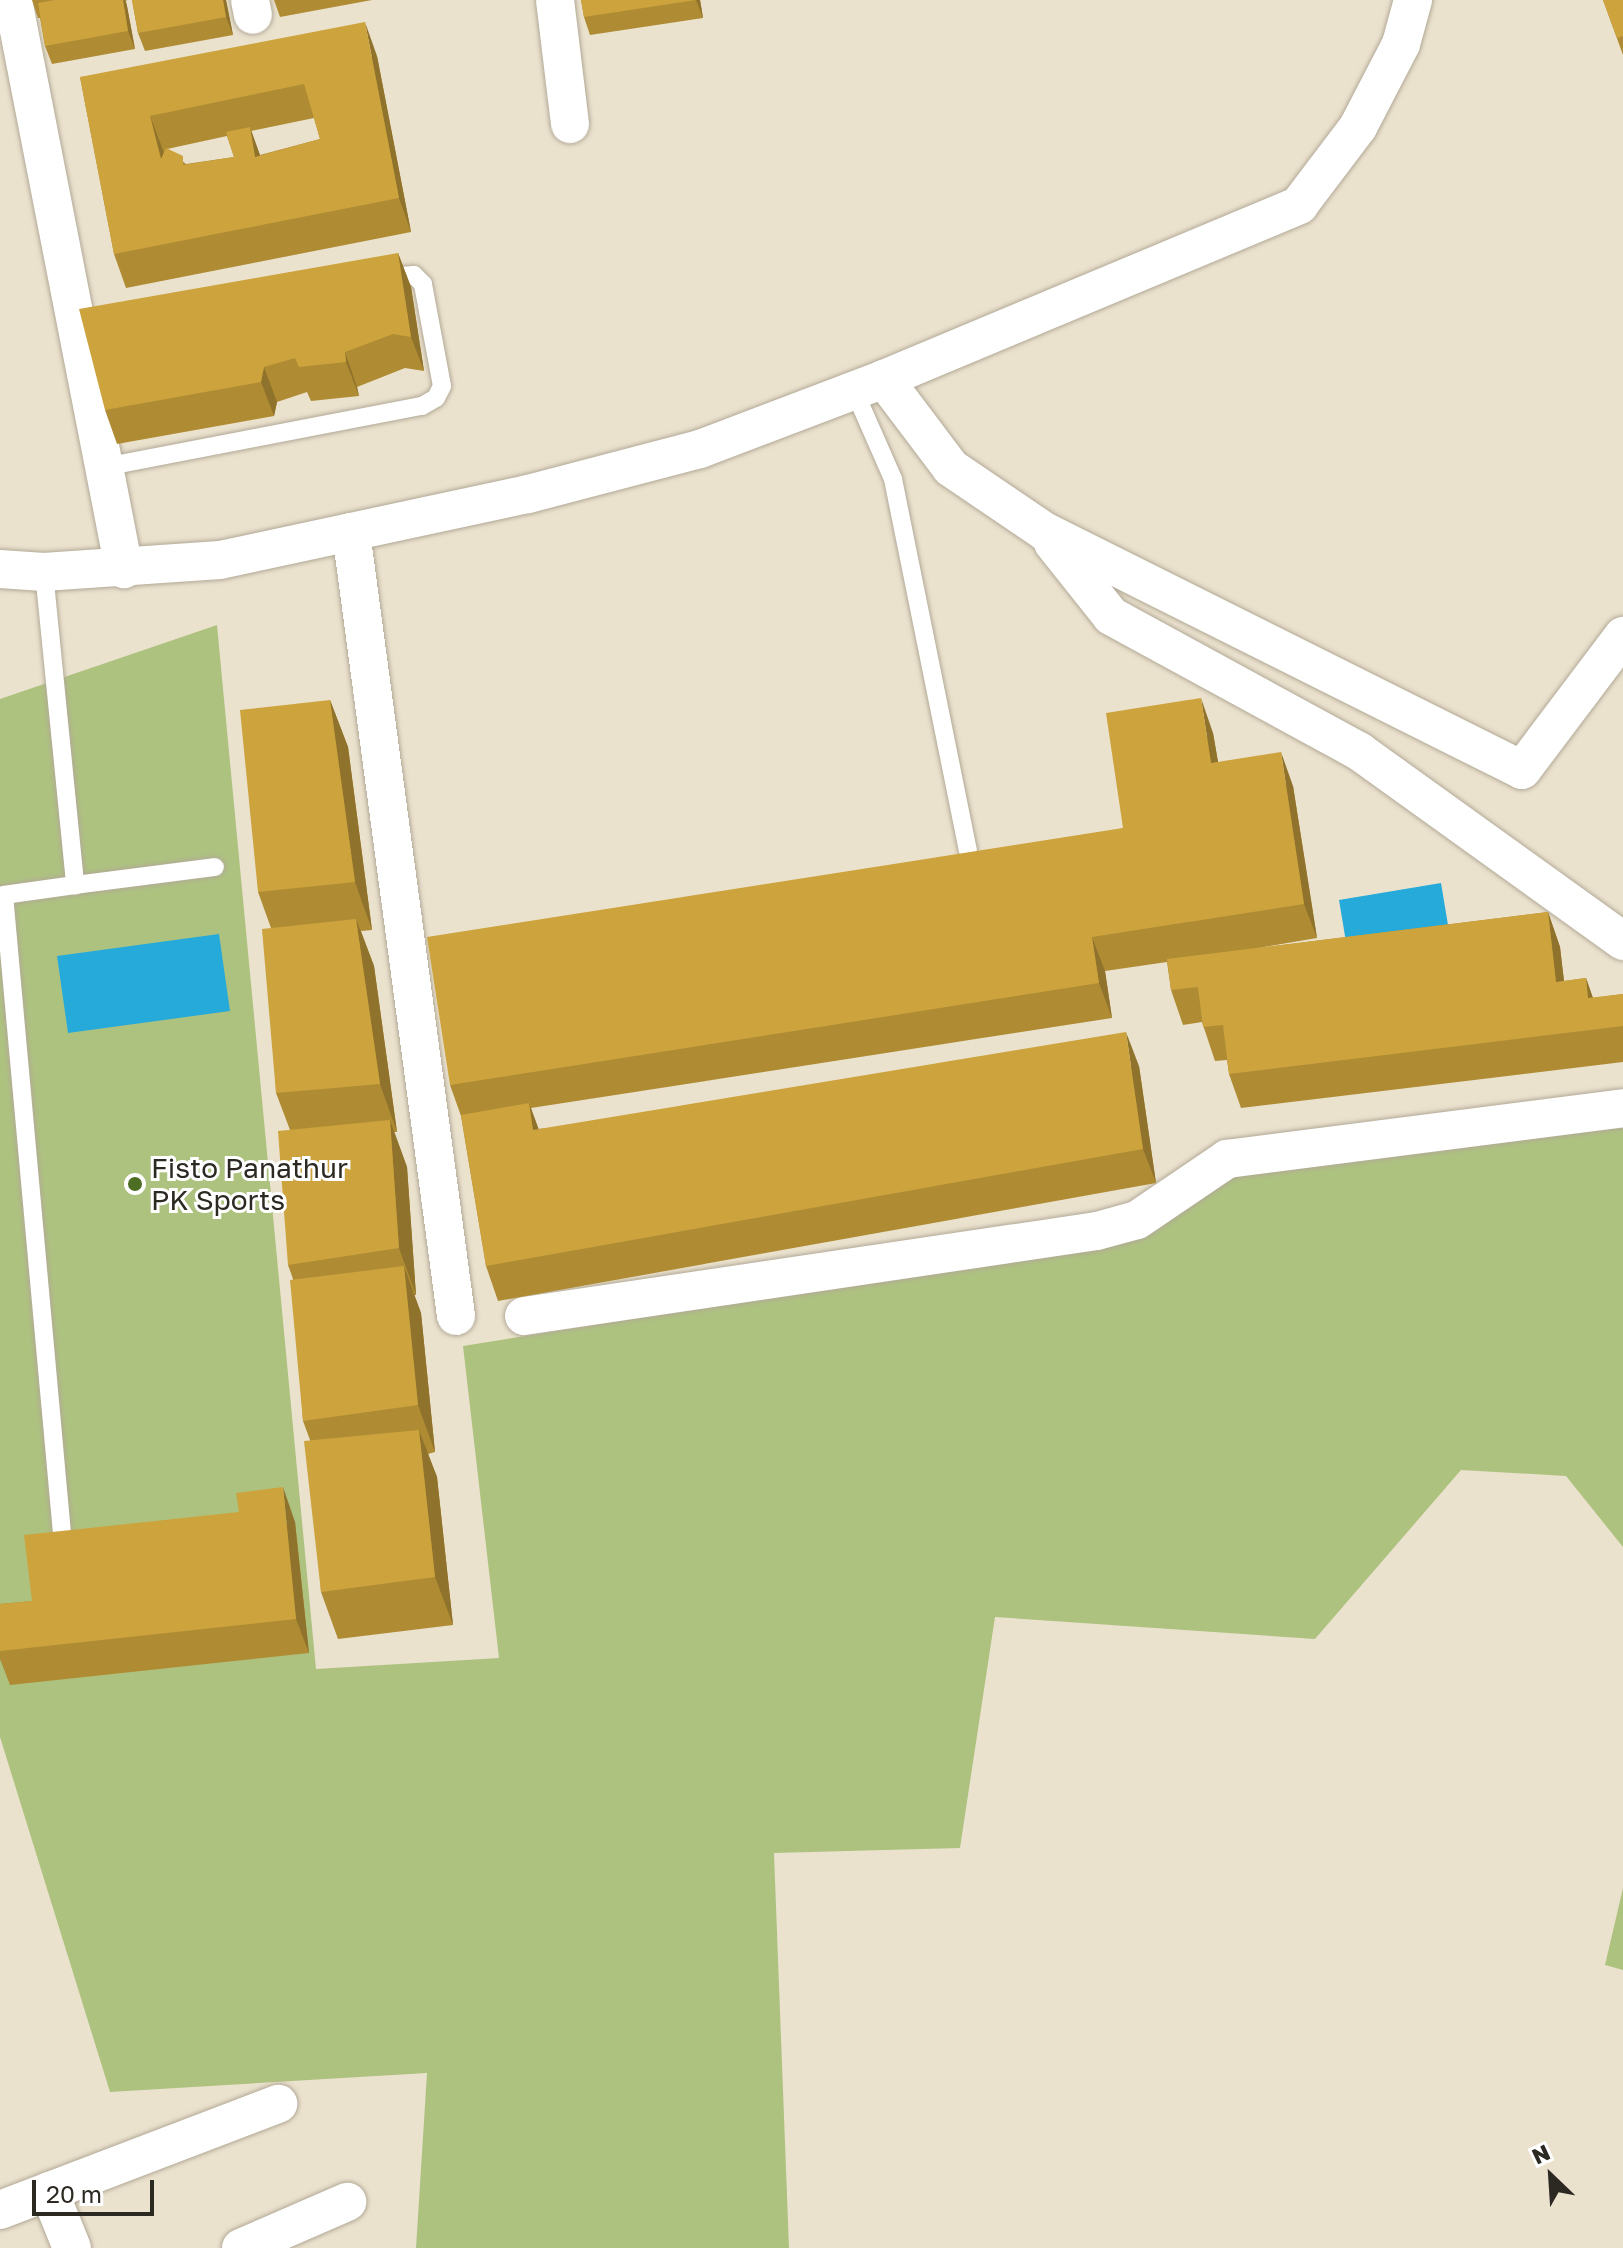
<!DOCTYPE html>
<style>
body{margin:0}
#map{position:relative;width:1623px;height:2248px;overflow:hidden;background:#ebe2ce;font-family:"Golos Text",sans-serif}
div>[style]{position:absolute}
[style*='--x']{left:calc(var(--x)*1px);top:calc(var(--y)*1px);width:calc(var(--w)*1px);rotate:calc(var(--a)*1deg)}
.green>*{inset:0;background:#aec280}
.water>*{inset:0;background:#25aad9}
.roads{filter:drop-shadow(0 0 2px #b2a997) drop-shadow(0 0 2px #b2a997)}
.lane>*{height:18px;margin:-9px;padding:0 9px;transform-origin:9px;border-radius:9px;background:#fff}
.street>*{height:38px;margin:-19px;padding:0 19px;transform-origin:19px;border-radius:19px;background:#fff}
.wall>*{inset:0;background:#af8c34}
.shaded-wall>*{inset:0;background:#8f722b}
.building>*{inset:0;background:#cca33d}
.dots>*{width:22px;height:22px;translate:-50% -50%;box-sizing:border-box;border:4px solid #fff;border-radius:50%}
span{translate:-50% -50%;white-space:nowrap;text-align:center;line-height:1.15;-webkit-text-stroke:6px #fff;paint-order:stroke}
.poi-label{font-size:28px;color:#2c2922}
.left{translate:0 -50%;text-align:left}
.north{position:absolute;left:1511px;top:2136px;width:80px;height:80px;-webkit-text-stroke:6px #fff;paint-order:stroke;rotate:335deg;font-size:22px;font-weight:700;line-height:32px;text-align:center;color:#2c2922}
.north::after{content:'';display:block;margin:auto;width:28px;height:36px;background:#2c2922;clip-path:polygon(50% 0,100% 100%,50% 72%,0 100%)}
.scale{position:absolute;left:32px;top:2180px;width:122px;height:36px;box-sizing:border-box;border:4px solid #2c2922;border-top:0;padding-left:10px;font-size:24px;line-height:28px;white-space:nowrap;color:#2c2922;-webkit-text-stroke:6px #fff;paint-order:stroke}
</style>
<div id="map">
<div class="green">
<div style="clip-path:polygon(217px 625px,316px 1669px,499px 1658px,463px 1346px,1091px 1246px,1215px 1150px,1623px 1128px,1623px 1547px,1566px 1476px,1461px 1470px,1315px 1639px,995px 1617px,960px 1848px,774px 1853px,789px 2248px,416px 2248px,427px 2073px,110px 2092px,0 1737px,0 699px)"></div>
<div style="clip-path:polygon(1623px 1888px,1623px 1970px,1605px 1965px)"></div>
</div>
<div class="water">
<div style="clip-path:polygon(1441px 883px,1448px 925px,1346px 942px,1339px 900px)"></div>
<div style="clip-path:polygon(219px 934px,230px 1011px,68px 1033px,57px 956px)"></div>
</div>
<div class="roads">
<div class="lane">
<div style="--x:854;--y:390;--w:97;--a:66.3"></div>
<div style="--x:893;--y:479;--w:379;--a:78.6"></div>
<div style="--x:104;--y:467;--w:324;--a:-10.9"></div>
<div style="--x:422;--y:406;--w:16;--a:-30"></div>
<div style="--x:436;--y:398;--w:13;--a:-63"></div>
<div style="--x:442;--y:386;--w:104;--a:-100.6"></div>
<div style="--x:423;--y:284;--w:13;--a:-135"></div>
<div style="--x:414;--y:275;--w:31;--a:176"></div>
<div style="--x:44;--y:572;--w:315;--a:84.3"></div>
<div style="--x:75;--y:885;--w:72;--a:172"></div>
<div style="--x:4;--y:895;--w:664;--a:84.81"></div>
<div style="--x:75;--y:885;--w:141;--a:-7.3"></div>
</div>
<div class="street">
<div style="--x:13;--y:0;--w:580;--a:78.96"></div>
<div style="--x:250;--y:0;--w:15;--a:79"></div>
<div style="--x:555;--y:0;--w:125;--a:83.1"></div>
<div style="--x:884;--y:379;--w:111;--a:53"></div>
<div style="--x:951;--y:468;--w:112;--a:34.1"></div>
<div style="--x:1044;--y:531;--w:534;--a:26.57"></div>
<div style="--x:1522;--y:770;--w:168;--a:-53"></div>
<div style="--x:351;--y:532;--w:791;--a:82.37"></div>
<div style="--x:1053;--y:543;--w:93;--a:51.5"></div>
<div style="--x:1111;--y:616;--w:284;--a:28.6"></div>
<div style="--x:1360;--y:752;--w:324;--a:35.7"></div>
<div style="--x:0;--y:569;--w:44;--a:3.9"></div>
<div style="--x:44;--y:572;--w:176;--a:-3.9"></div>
<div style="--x:220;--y:560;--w:315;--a:-12.1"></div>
<div style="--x:528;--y:494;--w:178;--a:-14.7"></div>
<div style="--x:700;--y:449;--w:197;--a:-20.8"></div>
<div style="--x:884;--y:379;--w:450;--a:-22.7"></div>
<div style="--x:1299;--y:205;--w:98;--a:-52.9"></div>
<div style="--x:1358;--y:127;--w:93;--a:-62.6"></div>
<div style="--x:1401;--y:44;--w:46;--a:-74.7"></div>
<div style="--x:524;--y:1316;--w:579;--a:-8.44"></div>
<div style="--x:1097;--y:1231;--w:41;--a:-15.4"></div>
<div style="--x:1137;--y:1220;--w:109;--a:-34.1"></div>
<div style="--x:1227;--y:1159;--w:399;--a:-7.3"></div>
<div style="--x:49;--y:2191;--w:61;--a:68"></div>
<div style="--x:0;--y:2210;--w:298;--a:-20.9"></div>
<div style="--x:241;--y:2248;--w:116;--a:-23.5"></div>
</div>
</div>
<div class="wall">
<div style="clip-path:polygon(32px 0,127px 0,126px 1px,135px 49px,52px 64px,45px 46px,40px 18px,38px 18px)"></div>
<div style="clip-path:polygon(132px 0,226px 0,233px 35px,145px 51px,138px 33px)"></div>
<div style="clip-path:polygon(274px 0,372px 0,280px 17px)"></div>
<div style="clip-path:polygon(581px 0,700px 0,703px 18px,590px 35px,584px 17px)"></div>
<div style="clip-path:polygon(1603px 0,1623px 0,1623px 55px)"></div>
<div style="clip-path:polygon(evenodd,377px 56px,411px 232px,126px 288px,114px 254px,80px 77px,377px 56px,314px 118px,320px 139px,260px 155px,251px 131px,314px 118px,377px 56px,227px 136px,234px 157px,186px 164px,167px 149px,227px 136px)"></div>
<div style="clip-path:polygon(398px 253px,411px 287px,424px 371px,405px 368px,357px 387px,359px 396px,311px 401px,307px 392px,277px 402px,274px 416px,117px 444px,105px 410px)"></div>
<div style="clip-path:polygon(330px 700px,348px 747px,372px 930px,361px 931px,374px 966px,397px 1132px,394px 1132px,407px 1167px,416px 1295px,414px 1295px,421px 1313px,435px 1452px,428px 1454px,437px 1477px,453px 1625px,338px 1639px,321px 1592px,310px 1440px,303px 1421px,293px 1279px,288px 1265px,290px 1130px,276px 1093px,271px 928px,258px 892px)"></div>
<div style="clip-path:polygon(1213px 733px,1218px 762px,1293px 786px,1317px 938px,1258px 948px,1548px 912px,1560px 947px,1564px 981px,1586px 978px,1593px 998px,1623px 994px,1623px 1062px,1241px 1108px,1229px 1074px,1227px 1060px,1215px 1061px,1202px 1022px,1183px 1025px,1171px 990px,1167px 962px,1105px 971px,1112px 1018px,531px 1108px,538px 1129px,1139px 1066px,1156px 1183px,498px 1301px,486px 1266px,461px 1116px,450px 1085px,1123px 828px)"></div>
<div style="clip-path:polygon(295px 1522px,309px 1653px,10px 1685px,0 1659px,0 1604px,32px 1601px)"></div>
</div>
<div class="shaded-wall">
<div style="clip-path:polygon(123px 0,125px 0,127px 6px,135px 49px,128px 31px)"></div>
<div style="clip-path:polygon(223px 0,226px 0,233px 35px,226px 17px)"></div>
<div style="clip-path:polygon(696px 0,700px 0,703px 18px)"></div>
<div style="clip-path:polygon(365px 22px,377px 56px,411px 232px,399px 198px)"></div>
<div style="clip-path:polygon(150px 116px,163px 150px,173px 194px,161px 159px)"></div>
<div style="clip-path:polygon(250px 127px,262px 161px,255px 157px)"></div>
<div style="clip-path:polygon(398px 253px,411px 287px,424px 371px,411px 337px)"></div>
<div style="clip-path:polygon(345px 352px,357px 387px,359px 396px,346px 362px)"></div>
<div style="clip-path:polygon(264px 367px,277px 402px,274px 416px,261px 382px)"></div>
<div style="clip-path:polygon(1201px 698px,1213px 733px,1224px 797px,1211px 763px)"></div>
<div style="clip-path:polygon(330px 700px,348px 747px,372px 930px,355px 882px)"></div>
<div style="clip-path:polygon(1281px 752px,1293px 786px,1317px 938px,1304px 904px)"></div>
<div style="clip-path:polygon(1548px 912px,1560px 947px,1568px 1016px,1556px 982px)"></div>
<div style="clip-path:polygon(356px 919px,374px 966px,397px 1132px,380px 1084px)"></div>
<div style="clip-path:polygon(1092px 937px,1105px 971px,1112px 1018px,1099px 983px)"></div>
<div style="clip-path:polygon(1586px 978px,1598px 1013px,1588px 998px)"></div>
<div style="clip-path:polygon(1126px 1032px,1139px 1066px,1156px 1183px,1143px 1149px)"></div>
<div style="clip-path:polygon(529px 1103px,542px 1138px,533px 1130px)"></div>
<div style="clip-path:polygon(390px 1120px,407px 1167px,416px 1295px,399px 1248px)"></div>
<div style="clip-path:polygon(404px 1266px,421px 1313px,435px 1452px,418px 1405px)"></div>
<div style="clip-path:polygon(419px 1430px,437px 1477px,453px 1625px,435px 1577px)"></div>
<div style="clip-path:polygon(283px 1487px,295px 1522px,309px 1653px,296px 1619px)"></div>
</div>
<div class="building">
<div style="clip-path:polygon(55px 0,123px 0,128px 31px,45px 46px,38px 3px)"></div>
<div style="clip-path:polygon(132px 0,223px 0,226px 17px,138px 33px)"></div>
<div style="clip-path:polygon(581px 0,696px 0,584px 17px)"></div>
<div style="clip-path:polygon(1603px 0,1623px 0,1623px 36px,1617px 38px)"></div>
<div style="clip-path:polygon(evenodd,365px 22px,399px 198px,114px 254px,80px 77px,365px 22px,304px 84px,320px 139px,255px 157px,250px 127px,226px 132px,234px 157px,183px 165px,183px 156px,166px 148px,161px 159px,150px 116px,304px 84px)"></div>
<div style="clip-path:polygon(398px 253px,411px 337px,393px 334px,345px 352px,346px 362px,299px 367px,295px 358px,264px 367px,261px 382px,105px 410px,79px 309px)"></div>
<div style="clip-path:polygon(1201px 698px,1211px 763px,1281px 752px,1304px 904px,1092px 937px,1099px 983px,450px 1085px,427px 937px,1123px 828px,1106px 713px)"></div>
<div style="clip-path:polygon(330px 700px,355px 882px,258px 892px,240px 710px)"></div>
<div style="clip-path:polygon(1548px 912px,1556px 982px,1586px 978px,1588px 998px,1623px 994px,1623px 1026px,1229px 1074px,1223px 1025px,1203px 1027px,1198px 987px,1171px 990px,1167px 959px)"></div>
<div style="clip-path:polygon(356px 919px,380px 1084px,276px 1093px,262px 929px)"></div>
<div style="clip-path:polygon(1126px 1032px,1143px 1149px,486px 1266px,461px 1115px,529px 1103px,533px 1130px)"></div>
<div style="clip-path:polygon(390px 1120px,399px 1248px,288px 1265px,278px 1131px)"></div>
<div style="clip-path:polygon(404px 1266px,418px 1405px,303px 1421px,290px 1280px)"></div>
<div style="clip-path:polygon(419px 1430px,435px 1577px,321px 1592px,304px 1441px)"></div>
<div style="clip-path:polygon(283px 1487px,296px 1619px,0 1651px,0 1604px,32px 1601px,24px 1535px,239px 1512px,236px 1493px)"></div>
</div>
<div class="dots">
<div style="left:135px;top:1184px;background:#4d6d23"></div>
</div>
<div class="poi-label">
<span class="left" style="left:151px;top:1184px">Fisto Panathur<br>PK Sports</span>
</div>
<div class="north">N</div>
<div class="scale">20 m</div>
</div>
